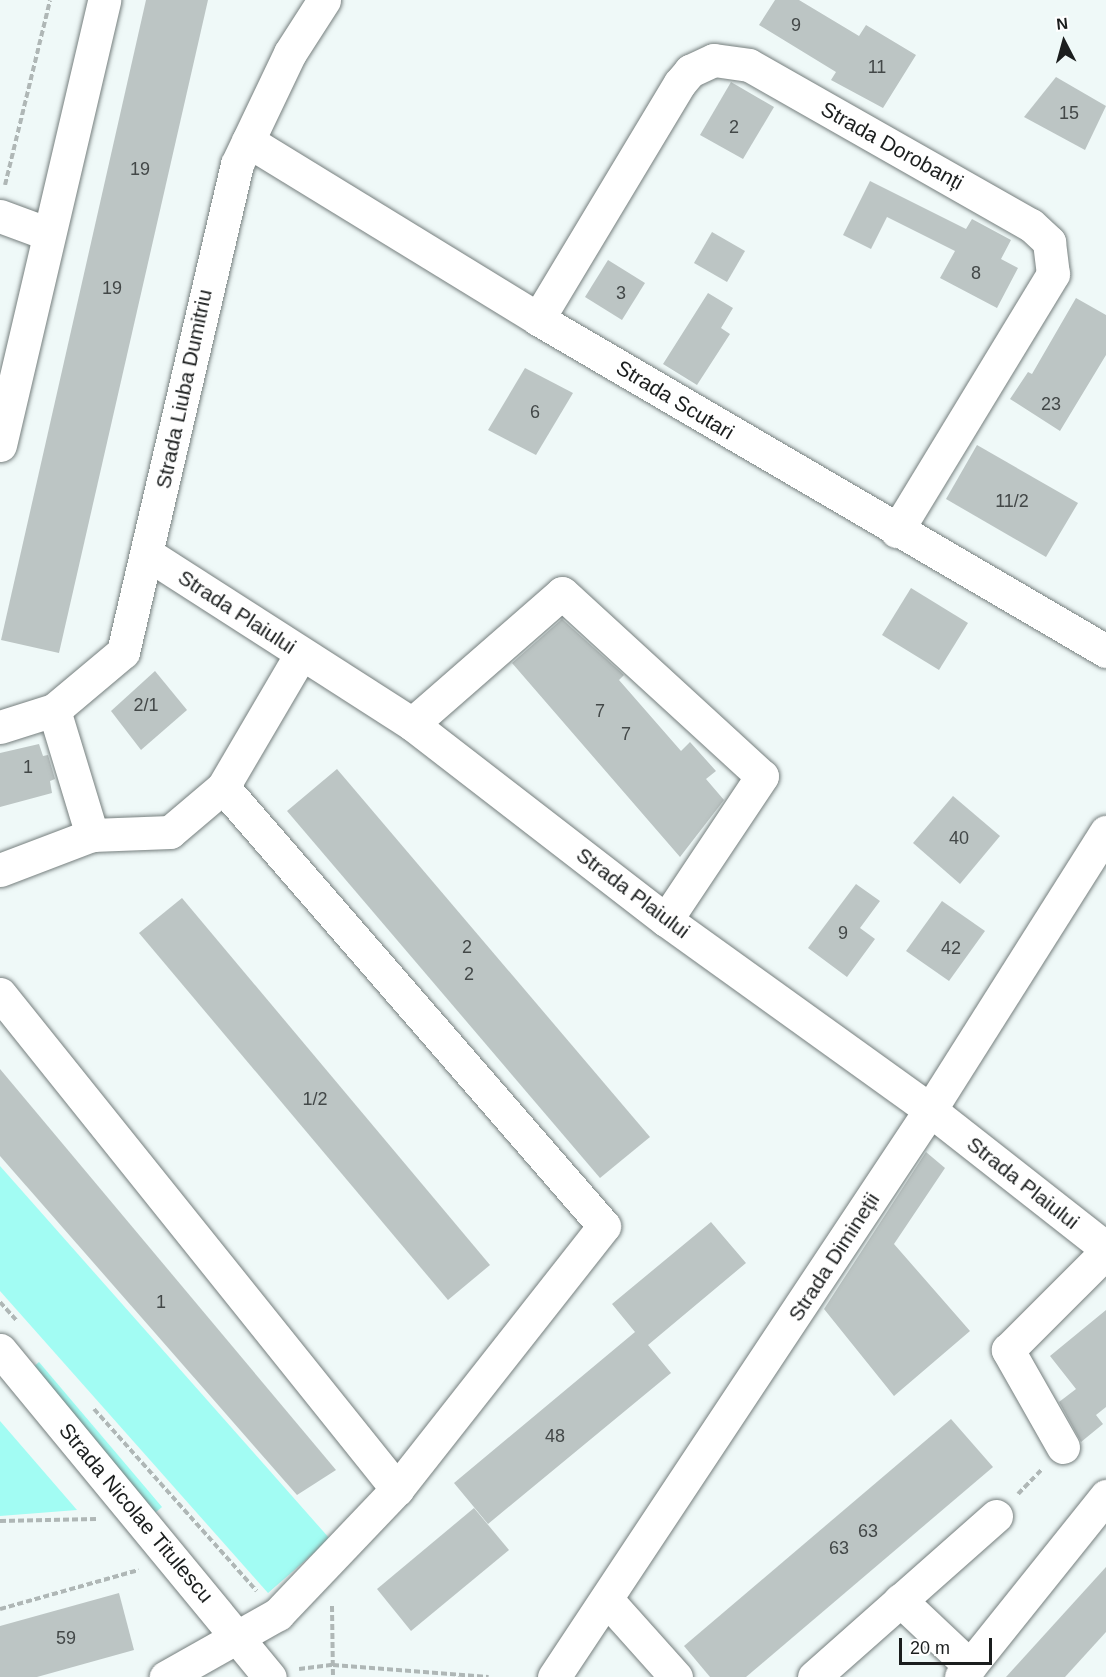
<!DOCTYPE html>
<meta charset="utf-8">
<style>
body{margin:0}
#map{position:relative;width:1106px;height:1677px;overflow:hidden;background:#eff9f8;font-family:Arial,sans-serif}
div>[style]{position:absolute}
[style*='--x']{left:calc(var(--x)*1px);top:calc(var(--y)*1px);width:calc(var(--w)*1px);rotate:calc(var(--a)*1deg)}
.green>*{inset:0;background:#a2fcf3}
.building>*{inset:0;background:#bcc5c4}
.path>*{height:4px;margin-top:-2px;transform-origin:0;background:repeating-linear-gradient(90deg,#afb7b6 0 6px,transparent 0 9px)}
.roads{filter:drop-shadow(0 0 2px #767f7e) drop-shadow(0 0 2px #767f7e)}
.minor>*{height:33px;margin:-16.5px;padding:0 16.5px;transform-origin:16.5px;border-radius:16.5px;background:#fff}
span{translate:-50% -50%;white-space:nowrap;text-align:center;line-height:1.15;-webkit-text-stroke:4.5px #fff;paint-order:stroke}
.number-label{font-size:18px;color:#434848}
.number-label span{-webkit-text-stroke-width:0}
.street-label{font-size:21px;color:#1b1e1e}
.north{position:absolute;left:1034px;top:12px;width:60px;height:60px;-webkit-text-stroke:4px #fff;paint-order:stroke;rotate:354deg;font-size:16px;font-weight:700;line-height:24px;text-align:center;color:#1b1e1e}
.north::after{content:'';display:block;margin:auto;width:21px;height:27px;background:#1b1e1e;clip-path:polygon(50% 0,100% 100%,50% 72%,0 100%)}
.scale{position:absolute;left:899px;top:1638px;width:93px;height:27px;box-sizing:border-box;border:3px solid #1b1e1e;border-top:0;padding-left:8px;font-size:18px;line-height:21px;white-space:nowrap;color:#1b1e1e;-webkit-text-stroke:4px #fff;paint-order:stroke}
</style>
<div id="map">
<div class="green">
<div style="clip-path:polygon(0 1166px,330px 1539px,268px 1593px,0 1291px)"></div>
<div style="clip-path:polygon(39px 1362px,162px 1507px,155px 1513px,32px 1368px)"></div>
<div style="clip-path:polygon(0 1421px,77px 1510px,0 1516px)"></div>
</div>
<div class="building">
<div style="clip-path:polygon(146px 0,208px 0,59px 653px,1px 640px)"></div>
<div style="clip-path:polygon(775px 0,799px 0,859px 36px,866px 25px,916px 55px,883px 108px,831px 80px,836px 72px,759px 25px)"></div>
<div style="clip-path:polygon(1056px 77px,1106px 106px,1085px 150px,1024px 117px)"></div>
<div style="clip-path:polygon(731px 82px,774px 107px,743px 159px,700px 135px)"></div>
<div style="clip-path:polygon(870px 181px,966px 229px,972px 219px,1011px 240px,1001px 259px,1018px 268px,997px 308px,940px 278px,955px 251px,887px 217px,871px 249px,843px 235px)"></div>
<div style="clip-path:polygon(712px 232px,745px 251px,727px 282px,694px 263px)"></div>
<div style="clip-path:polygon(608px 260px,645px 283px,622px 320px,585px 297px)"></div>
<div style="clip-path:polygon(708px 293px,733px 308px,721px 328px,730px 334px,697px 385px,663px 364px)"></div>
<div style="clip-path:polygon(1076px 298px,1106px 315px,1106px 355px,1060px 431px,1010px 399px,1028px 372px,1032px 374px)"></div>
<div style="clip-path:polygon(525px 368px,573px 393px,536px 455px,488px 430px)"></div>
<div style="clip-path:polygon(977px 445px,1078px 503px,1046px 557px,946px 499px)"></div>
<div style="clip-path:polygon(911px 588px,968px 623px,939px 670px,882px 635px)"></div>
<div style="clip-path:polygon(562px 619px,624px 675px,619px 680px,681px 751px,690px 742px,716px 771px,706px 779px,724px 800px,680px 857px,512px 663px)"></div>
<div style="clip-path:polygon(155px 671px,187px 710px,141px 750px,111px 711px)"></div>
<div style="clip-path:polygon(39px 744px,43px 756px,48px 755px,55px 779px,50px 781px,52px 793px,0 807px,0 753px)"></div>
<div style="clip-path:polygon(337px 769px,650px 1137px,600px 1178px,287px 811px)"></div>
<div style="clip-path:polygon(953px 796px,1000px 836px,960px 884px,913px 843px)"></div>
<div style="clip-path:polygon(856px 884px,880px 901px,860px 928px,875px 939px,847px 977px,808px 948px)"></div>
<div style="clip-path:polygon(182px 898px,490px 1265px,448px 1300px,139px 933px)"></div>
<div style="clip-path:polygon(942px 901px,985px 931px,949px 981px,906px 951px)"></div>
<div style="clip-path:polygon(0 1069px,336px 1470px,297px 1495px,0 1156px)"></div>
<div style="clip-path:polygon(926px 1152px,945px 1168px,894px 1244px,970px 1331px,894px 1396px,824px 1309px)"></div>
<div style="clip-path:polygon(711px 1222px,746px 1263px,648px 1345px,671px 1373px,488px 1524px,454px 1483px,635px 1332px,612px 1304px)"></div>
<div style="clip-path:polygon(1106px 1310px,1106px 1407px,1096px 1415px,1103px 1424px,1081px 1442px,1059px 1402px,1076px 1389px,1050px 1356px)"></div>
<div style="clip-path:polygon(951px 1419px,993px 1467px,746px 1677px,710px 1677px,684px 1646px)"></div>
<div style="clip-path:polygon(474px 1508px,509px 1550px,411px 1631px,377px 1589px)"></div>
<div style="clip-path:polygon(1106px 1567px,1106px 1632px,1065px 1677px,1006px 1677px)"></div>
<div style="clip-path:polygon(119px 1593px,134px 1650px,37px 1677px,0 1677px,0 1626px)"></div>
</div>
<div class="path">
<div style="--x:5;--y:185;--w:190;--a:-76.3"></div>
<div style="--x:0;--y:1302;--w:24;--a:48"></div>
<div style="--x:94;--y:1409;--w:244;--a:48.2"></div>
<div style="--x:1018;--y:1494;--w:35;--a:-46"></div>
<div style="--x:0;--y:1521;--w:96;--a:-1.2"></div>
<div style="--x:332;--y:1606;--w:71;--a:89.2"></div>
<div style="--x:0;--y:1609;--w:144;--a:-15.7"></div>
<div style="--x:299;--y:1669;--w:34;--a:-7"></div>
<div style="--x:333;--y:1665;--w:156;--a:4.4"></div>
</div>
<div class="roads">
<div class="minor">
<div style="--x:248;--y:141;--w:340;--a:31.5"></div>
<div style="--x:538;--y:319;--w:658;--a:30.31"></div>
<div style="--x:0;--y:216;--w:49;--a:20.3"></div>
<div style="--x:538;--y:319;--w:275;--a:-59"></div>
<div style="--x:680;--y:83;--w:16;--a:-50"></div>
<div style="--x:690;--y:71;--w:26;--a:-25"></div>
<div style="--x:714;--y:60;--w:35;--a:8"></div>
<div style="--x:749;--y:65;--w:324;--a:29.6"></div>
<div style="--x:1031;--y:225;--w:25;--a:43"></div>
<div style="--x:1049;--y:242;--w:32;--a:83"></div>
<div style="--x:1053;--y:274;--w:301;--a:121.3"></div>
<div style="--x:0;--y:445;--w:457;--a:-76.8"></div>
<div style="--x:149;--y:555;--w:313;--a:32.7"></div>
<div style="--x:412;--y:724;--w:321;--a:37.7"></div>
<div style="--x:666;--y:920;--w:325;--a:35.7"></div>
<div style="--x:930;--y:1110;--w:224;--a:38.1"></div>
<div style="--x:54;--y:710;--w:131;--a:73.1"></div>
<div style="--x:92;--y:835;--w:78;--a:-2.2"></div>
<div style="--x:170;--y:832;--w:70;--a:-40.3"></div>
<div style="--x:223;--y:787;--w:581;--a:49.05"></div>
<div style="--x:604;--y:1226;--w:335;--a:128.2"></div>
<div style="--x:397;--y:1489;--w:173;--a:133.6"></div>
<div style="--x:278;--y:1614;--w:129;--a:150.6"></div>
<div style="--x:412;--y:724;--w:199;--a:-41.1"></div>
<div style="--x:562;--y:593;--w:271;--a:42.5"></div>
<div style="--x:762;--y:776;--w:173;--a:123.7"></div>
<div style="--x:0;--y:727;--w:57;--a:-17.5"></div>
<div style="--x:54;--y:710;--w:90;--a:-40"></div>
<div style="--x:123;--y:652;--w:501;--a:-76.85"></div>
<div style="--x:237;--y:164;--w:123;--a:-64.5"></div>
<div style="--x:290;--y:53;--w:63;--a:-57.3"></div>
<div style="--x:223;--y:787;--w:154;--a:-59.6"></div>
<div style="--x:0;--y:870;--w:98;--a:-20.8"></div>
<div style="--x:0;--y:994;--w:635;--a:51.27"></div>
<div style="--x:0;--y:1350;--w:424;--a:50.5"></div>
<div style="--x:1063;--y:1447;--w:112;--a:-119.6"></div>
<div style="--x:1008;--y:1350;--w:139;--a:-45"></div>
<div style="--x:900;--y:1600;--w:96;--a:43.3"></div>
<div style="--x:608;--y:1601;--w:102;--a:48.2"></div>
<div style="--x:554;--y:1677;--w:680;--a:-56.45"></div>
<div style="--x:930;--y:1110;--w:329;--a:-57.7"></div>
<div style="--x:814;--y:1677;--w:243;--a:-41.5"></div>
<div style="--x:961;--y:1677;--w:232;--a:-51.3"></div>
</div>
</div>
<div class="number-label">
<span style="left:796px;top:25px">9</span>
<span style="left:877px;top:67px">11</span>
<span style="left:1069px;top:113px">15</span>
<span style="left:734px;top:127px">2</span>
<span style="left:140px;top:169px">19</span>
<span style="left:976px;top:273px">8</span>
<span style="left:112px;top:288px">19</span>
<span style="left:621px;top:293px">3</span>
<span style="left:1051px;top:404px">23</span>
<span style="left:535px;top:412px">6</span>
<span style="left:1012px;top:501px">11/2</span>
<span style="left:146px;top:705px">2/1</span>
<span style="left:600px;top:711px">7</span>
<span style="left:626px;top:734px">7</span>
<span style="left:28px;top:767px">1</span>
<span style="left:959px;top:838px">40</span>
<span style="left:843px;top:933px">9</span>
<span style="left:467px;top:947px">2</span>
<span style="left:951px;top:948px">42</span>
<span style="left:469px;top:974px">2</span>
<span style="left:315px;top:1099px">1/2</span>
<span style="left:161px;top:1302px">1</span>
<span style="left:555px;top:1436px">48</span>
<span style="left:868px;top:1531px">63</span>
<span style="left:839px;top:1548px">63</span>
<span style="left:66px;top:1638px">59</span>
</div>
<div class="street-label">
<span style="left:892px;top:146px;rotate:29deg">Strada Dorobanți</span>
<span style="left:184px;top:389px;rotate:-78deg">Strada Liuba Dumitriu</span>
<span style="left:675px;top:400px;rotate:31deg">Strada Scutari</span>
<span style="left:237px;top:612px;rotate:33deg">Strada Plaiului</span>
<span style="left:633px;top:893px;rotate:37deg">Strada Plaiului</span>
<span style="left:1023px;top:1183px;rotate:38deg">Strada Plaiului</span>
<span style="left:834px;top:1257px;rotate:-57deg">Strada Dimineții</span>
<span style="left:136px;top:1513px;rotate:50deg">Strada Nicolae Titulescu</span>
</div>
<div class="north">N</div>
<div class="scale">20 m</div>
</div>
